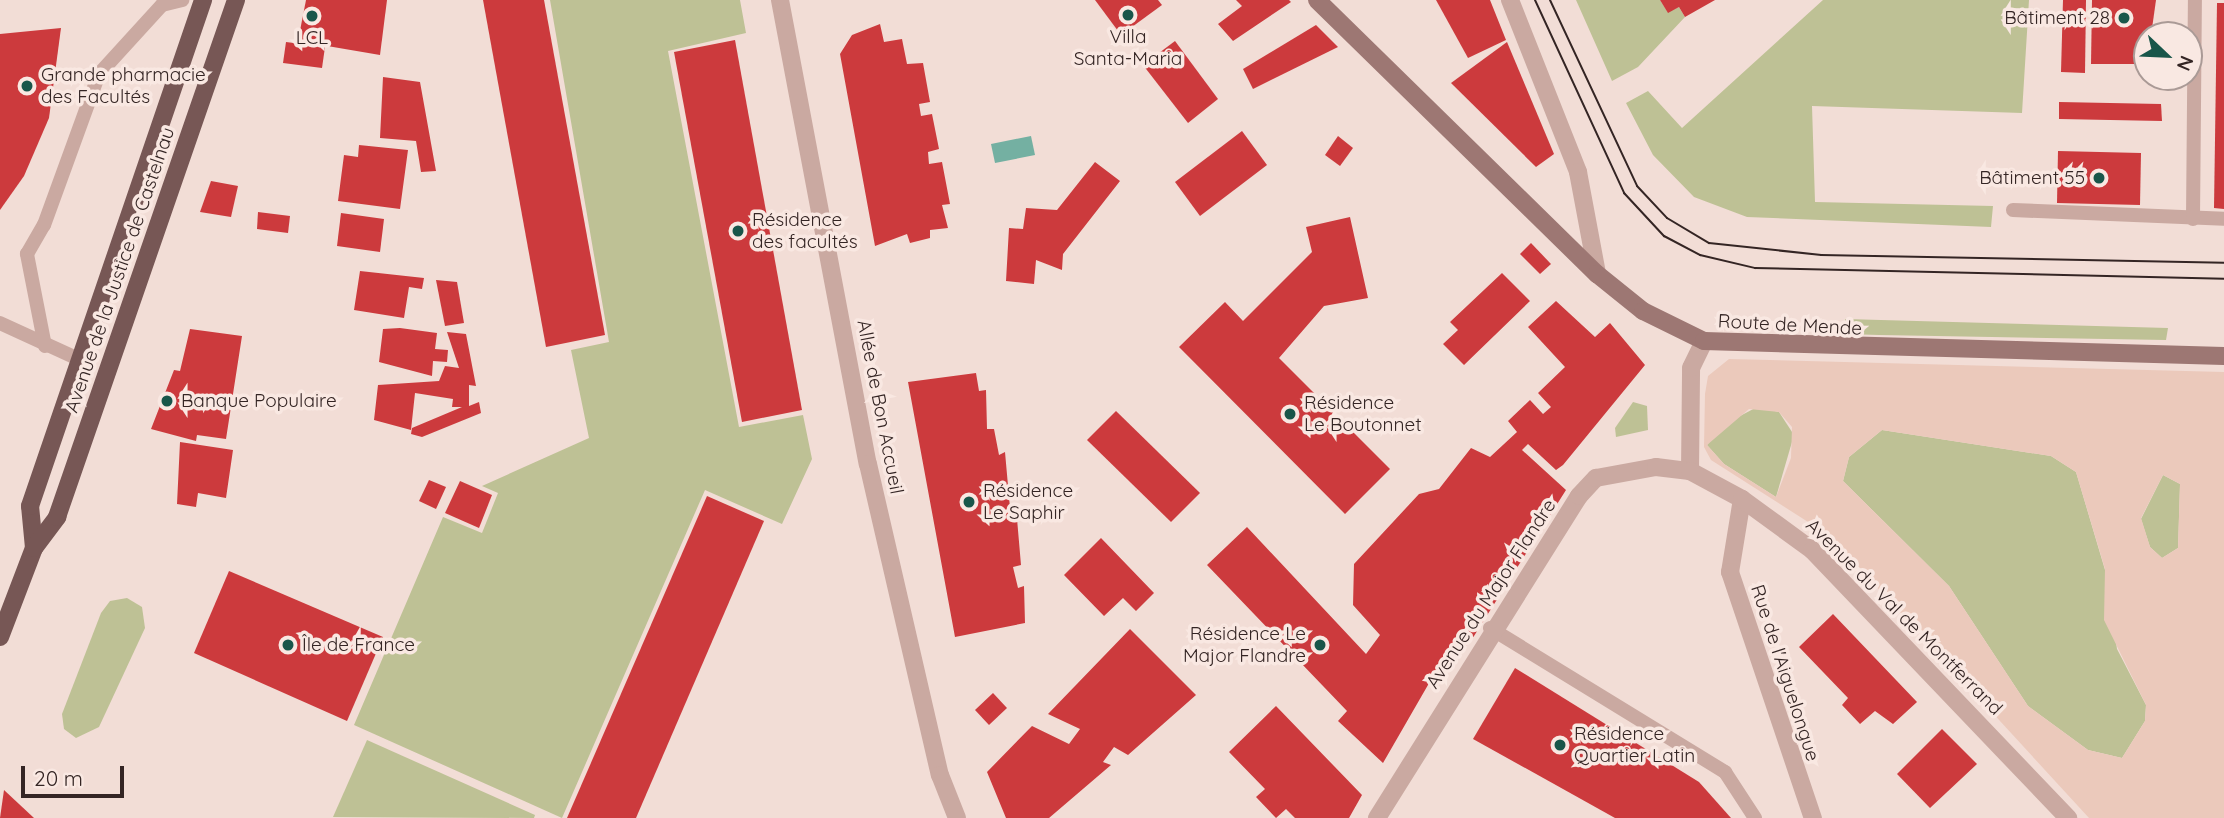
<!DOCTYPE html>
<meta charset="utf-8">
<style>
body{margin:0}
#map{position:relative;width:2224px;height:818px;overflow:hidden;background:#f2ddd6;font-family:Quicksand,sans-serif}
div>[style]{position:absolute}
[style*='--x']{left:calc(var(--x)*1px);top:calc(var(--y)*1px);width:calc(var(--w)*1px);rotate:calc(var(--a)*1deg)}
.green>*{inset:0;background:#bec195}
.plaza>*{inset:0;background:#ebc9bb}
.water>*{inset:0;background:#74b0a2}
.building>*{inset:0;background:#cc3a3d}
.lane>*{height:14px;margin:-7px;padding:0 7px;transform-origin:7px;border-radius:7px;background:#caa9a1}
.street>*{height:18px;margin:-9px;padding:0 9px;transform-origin:9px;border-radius:9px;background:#caa9a1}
.secondary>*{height:18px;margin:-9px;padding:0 9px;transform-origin:9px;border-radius:9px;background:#9d7773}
.primary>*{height:18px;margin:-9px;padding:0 9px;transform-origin:9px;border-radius:9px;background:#775755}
.tram>*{height:2px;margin:-1px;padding:0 1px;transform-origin:1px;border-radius:1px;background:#342524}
.dots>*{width:19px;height:19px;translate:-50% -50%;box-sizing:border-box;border:4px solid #f9e8e2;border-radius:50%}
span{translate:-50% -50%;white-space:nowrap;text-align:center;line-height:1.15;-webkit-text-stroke:7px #f9e8e2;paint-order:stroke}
.poi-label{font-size:19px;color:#342524}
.right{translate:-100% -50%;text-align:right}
.left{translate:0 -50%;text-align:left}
.street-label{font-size:19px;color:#342524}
.north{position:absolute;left:2133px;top:21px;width:70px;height:70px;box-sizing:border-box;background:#f9e8e2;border:2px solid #aa9a96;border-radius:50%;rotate:113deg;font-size:19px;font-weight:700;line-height:28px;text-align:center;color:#342524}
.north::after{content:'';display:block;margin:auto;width:24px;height:32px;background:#19564a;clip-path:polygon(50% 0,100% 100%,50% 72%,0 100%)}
.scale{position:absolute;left:21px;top:766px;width:103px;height:32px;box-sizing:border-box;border:4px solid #342524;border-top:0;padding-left:9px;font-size:21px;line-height:24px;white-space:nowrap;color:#342524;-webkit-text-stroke:5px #f9e8e2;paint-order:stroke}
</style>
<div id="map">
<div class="green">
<div style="clip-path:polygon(550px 0,740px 0,746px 33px,668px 51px,739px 427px,803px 415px,812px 459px,782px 524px,705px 490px,562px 818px,354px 725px,443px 517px,482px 533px,498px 493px,482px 486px,589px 438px,571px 350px,609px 342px)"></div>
<div style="clip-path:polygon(1576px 0,1660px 0,1668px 12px,1679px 7px,1685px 17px,1638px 67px,1612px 81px)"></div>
<div style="clip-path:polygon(1823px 0,2029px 0,2022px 113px,1812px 106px,1815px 202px,1993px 206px,1991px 227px,1747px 217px,1694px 197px,1653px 155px,1626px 103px,1648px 91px,1682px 128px)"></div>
<div style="clip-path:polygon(1845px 319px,2168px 328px,2166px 340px,1879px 335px,1845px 334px)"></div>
<div style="clip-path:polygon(1633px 402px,1647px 406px,1648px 430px,1616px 437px,1615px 428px)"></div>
<div style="clip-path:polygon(1757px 407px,1779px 412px,1794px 435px,1776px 497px,1724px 464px,1707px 445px,1725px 424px)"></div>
<div style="clip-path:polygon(1882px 430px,2051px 456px,2076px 472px,2105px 570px,2117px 649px,2146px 705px,2145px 721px,2122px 758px,2088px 750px,2028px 706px,1949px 586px,1843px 481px,1849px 457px)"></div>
<div style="clip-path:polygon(2163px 475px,2180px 484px,2178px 548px,2162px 558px,2150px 547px,2141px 519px)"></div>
<div style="clip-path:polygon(127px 598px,142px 607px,145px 628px,99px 727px,76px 738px,64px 729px,62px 714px,101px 613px,110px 601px)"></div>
<div style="clip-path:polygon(367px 740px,535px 815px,534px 818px,333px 817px)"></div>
</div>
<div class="plaza">
<div style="clip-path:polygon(evenodd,1729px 359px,2224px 372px,2224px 818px,2089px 818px,1830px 536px,1711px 460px,1704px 447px,1705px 394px,1708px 376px,1729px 359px,1749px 409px,1779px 412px,1792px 427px,1791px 458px,1776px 497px,1724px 464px,1707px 445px,1749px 409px,1729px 359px,1882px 430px,2051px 456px,2076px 472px,2105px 569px,2104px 620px,2146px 705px,2145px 721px,2122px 758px,2088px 750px,2028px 706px,1949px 586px,1843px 481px,1849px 457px,1882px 430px,1729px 359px,2163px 475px,2180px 484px,2178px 548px,2162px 558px,2150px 547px,2141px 518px,2163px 475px)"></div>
</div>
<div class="water">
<div style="clip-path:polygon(1031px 136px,1035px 155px,995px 163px,991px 144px)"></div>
</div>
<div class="building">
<div style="clip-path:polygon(306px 0,387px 0,380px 55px,298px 41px)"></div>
<div style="clip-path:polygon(483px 0,544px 0,605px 335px,546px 347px)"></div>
<div style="clip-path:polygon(1095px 0,1158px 0,1162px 5px,1121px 35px)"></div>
<div style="clip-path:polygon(1236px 0,1289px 0,1291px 2px,1233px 41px,1218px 24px,1242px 6px)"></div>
<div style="clip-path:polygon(1436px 0,1490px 0,1506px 40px,1468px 58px)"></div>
<div style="clip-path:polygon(1660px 0,1715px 0,1685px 17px,1679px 7px,1668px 13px)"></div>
<div style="clip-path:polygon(2063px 0,2086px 0,2085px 73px,2061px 72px)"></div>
<div style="clip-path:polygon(2092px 0,2156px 0,2147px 64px,2091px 64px)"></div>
<div style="clip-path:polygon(2217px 3px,2224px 3px,2224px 209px,2214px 208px)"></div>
<div style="clip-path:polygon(880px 24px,884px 42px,902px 39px,907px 64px,923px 63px,930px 102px,919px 104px,921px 116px,932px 114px,939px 149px,928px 152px,929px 164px,942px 162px,950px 204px,942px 205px,948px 228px,930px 230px,930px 238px,910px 243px,907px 234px,875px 246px,840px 54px,852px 35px)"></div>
<div style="clip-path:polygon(1316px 25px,1338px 47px,1253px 89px,1243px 69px)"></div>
<div style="clip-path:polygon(61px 28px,49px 118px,24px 176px,0 210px,0 34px)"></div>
<div style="clip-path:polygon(735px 40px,802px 410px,742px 422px,674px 52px)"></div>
<div style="clip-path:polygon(1175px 41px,1218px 99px,1188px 123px,1143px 65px)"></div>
<div style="clip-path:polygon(286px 42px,325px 47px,322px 68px,283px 63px)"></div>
<div style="clip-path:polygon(1507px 42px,1554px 154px,1536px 167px,1451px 83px)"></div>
<div style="clip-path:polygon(383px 77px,420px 82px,436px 171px,421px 172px,416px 141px,380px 138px)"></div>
<div style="clip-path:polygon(2059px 102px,2161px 104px,2162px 121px,2059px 119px)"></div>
<div style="clip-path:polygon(1242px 131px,1267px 165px,1200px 216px,1175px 182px)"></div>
<div style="clip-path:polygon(1338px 136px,1353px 148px,1340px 166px,1325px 155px)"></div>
<div style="clip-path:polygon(359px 145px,408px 150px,400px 209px,338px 201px,344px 155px,358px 157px)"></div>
<div style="clip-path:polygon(2058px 151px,2141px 153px,2140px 205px,2057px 203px)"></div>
<div style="clip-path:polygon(1095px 162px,1120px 181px,1063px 254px,1062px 270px,1036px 260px,1034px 284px,1006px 281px,1009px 228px,1023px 229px,1026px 208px,1057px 210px)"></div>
<div style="clip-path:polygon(211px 181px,238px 186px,231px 217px,200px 212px)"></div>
<div style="clip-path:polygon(258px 212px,290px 216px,288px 233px,257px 229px)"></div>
<div style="clip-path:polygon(341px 213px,384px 219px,380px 252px,337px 246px)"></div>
<div style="clip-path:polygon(1350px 217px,1368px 298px,1324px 306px,1279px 358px,1390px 469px,1345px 514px,1179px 347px,1225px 302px,1243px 321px,1312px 252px,1306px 227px)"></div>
<div style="clip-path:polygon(1531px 243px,1551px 264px,1540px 274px,1520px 254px)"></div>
<div style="clip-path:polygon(360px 271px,424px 278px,422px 289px,409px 287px,404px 318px,354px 310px)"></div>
<div style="clip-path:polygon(1502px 273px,1530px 301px,1464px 365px,1443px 344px,1458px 330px,1450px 322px)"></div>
<div style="clip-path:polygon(436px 280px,457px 282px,464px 323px,445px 326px)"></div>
<div style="clip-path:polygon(1556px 301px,1595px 337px,1610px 323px,1645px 365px,1563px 465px,1556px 470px,1528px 444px,1522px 450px,1566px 490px,1474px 636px,1438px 681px,1432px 678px,1383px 763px,1338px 721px,1347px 711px,1207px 565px,1247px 527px,1366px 654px,1380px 635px,1353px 605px,1354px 564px,1419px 494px,1439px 489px,1471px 448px,1490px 457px,1517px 432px,1508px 421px,1530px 400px,1543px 414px,1551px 407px,1538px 393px,1565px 367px,1528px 327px)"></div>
<div style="clip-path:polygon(400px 328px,437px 333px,435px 349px,448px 350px,447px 362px,433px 361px,432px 376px,379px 362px,383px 329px)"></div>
<div style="clip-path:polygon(190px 329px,242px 336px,226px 439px,197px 435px,196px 441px,151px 429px,174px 370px,180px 371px)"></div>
<div style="clip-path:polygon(447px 332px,466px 334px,476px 386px,469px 385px,469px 406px,479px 402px,481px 413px,422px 437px,411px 434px,412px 428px,462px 407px,452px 407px,453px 399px,415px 393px,411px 430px,374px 420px,378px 385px,439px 381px,445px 366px,459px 368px)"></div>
<div style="clip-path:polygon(976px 373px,979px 391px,986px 390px,987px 429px,994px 429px,999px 455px,1005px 452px,1010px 508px,1016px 507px,1021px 565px,1013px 567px,1018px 588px,1024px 586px,1025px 623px,955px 637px,908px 382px)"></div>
<div style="clip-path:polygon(1116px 411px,1200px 493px,1171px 522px,1087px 440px)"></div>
<div style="clip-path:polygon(180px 442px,233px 450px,226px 498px,198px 493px,196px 507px,177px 504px)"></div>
<div style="clip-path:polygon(429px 480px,446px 487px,436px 509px,419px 501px)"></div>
<div style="clip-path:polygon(460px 481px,492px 495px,479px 528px,445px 513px)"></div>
<div style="clip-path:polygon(707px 496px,764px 521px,636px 818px,567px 818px)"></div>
<div style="clip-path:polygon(1101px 538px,1154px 593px,1136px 611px,1123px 598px,1104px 616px,1064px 575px)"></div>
<div style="clip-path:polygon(229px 571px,383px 637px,347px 721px,194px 653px)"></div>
<div style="clip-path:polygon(1833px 614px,1917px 702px,1893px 724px,1875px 711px,1860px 724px,1842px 705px,1848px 698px,1799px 647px)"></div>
<div style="clip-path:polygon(1130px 629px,1196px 695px,1128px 755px,1114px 747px,1103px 762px,1111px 765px,1049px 818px,1006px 818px,987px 772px,1032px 726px,1069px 744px,1080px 729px,1048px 714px)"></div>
<div style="clip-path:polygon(1515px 668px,1699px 782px,1731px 818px,1615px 818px,1473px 739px)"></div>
<div style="clip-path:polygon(993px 693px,1007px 708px,989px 725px,975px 710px)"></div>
<div style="clip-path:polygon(1276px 706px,1362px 795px,1349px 818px,1295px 818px,1286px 809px,1276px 818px,1256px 797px,1265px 789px,1229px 752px)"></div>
<div style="clip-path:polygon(1942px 729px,1977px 764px,1930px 808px,1897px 774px)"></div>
<div style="clip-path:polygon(4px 790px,34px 818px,0 818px)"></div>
</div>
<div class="lane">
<div style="--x:2013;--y:210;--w:211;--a:2.4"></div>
<div style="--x:2193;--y:219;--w:219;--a:-89.5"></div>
<div style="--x:0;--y:323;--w:89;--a:24.6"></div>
<div style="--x:45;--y:346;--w:94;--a:-101.1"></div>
<div style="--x:27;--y:254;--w:34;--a:-60"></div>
<div style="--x:44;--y:225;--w:161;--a:-70"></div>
<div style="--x:99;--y:74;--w:93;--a:-47.6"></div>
<div style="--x:162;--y:5;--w:21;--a:-14"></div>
<div style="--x:1490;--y:628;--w:276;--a:31.5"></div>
<div style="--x:1725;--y:772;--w:55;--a:56.9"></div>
</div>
<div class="street">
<div style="--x:780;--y:0;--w:472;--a:79.3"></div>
<div style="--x:868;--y:464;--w:319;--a:77"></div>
<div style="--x:940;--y:775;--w:46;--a:68.4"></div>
<div style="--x:1510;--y:0;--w:185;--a:68.4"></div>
<div style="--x:1578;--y:172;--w:104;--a:79.4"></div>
<div style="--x:1690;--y:471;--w:103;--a:-89.4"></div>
<div style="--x:1691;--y:368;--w:30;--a:-64"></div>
<div style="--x:1742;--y:499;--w:74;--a:99.3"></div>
<div style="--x:1730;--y:572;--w:260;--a:71.4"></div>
<div style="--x:1377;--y:818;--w:380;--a:-57.9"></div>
<div style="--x:1579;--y:496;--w:25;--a:-47"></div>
<div style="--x:1596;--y:478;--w:61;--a:-10.4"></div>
<div style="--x:1656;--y:467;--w:34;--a:7"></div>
<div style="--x:1690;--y:471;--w:59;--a:28.3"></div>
<div style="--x:1742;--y:499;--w:87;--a:36.1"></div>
<div style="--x:1812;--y:550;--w:371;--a:46.3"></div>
</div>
<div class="secondary">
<div style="--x:1317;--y:0;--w:392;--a:44.4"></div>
<div style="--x:1597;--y:274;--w:59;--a:38.8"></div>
<div style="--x:1643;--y:311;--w:68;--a:26.2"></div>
<div style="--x:1704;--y:341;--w:520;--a:1.65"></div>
</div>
<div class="primary">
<div style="--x:34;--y:548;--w:42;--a:-95.4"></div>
<div style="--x:30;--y:506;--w:535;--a:-71.12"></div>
<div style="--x:0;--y:637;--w:95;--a:-69.1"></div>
<div style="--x:34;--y:548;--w:39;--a:-53"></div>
<div style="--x:57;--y:517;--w:547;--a:-70.9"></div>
</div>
<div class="tram">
<div style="--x:1535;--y:0;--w:213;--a:65.2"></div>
<div style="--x:1624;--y:193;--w:59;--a:47.1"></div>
<div style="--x:1664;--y:236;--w:41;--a:27.8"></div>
<div style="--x:1700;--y:255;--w:57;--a:13.3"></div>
<div style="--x:1755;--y:268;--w:469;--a:1.3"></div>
<div style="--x:1550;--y:0;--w:205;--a:64.9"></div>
<div style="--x:1637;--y:186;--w:44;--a:46.8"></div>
<div style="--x:1667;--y:218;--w:49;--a:30.8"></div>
<div style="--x:1709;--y:243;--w:113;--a:6.1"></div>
<div style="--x:1821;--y:255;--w:403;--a:1.1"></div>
</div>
<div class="dots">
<div style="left:1128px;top:15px;background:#19564a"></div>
<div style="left:312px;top:16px;background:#19564a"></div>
<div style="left:2124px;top:18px;background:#19564a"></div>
<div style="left:27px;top:86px;background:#19564a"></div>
<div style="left:2099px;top:178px;background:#19564a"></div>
<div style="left:738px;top:231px;background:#19564a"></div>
<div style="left:167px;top:401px;background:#19564a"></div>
<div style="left:1290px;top:414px;background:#19564a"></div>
<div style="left:969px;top:502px;background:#19564a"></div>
<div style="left:288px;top:645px;background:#19564a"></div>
<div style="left:1320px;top:645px;background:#19564a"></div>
<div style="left:1560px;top:745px;background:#19564a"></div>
</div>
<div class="poi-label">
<span class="right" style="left:2110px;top:18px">Bâtiment 28</span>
<span style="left:1128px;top:48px">Villa<br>Santa-Maria</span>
<span style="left:312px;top:38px">LCL</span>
<span class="left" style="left:41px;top:86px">Grande pharmacie<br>des Facultés</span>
<span class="right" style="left:2085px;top:178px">Bâtiment 55</span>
<span class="left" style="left:752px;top:231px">Résidence<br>des facultés</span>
<span class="left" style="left:181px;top:401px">Banque Populaire</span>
<span class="left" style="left:1304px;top:414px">Résidence<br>Le Boutonnet</span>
<span class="left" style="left:983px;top:502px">Résidence<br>Le Saphir</span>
<span class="right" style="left:1306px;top:645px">Résidence Le<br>Major Flandre</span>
<span class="left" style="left:302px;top:645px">Île de France</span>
<span class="left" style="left:1574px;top:745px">Résidence<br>Quartier Latin</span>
</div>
<div class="street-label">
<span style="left:120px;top:270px;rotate:-71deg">Avenue de la Justice de Castelnau</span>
<span style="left:1790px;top:325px;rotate:3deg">Route de Mende</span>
<span style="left:880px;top:407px;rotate:79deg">Allée de Bon Accueil</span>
<span style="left:1491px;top:594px;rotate:-57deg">Avenue du Major Flandre</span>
<span style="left:1904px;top:617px;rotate:45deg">Avenue du Val de Montferrand</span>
<span style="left:1785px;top:673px;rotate:72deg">Rue de l'Aiguelongue</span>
</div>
<div class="north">N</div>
<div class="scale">20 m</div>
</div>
